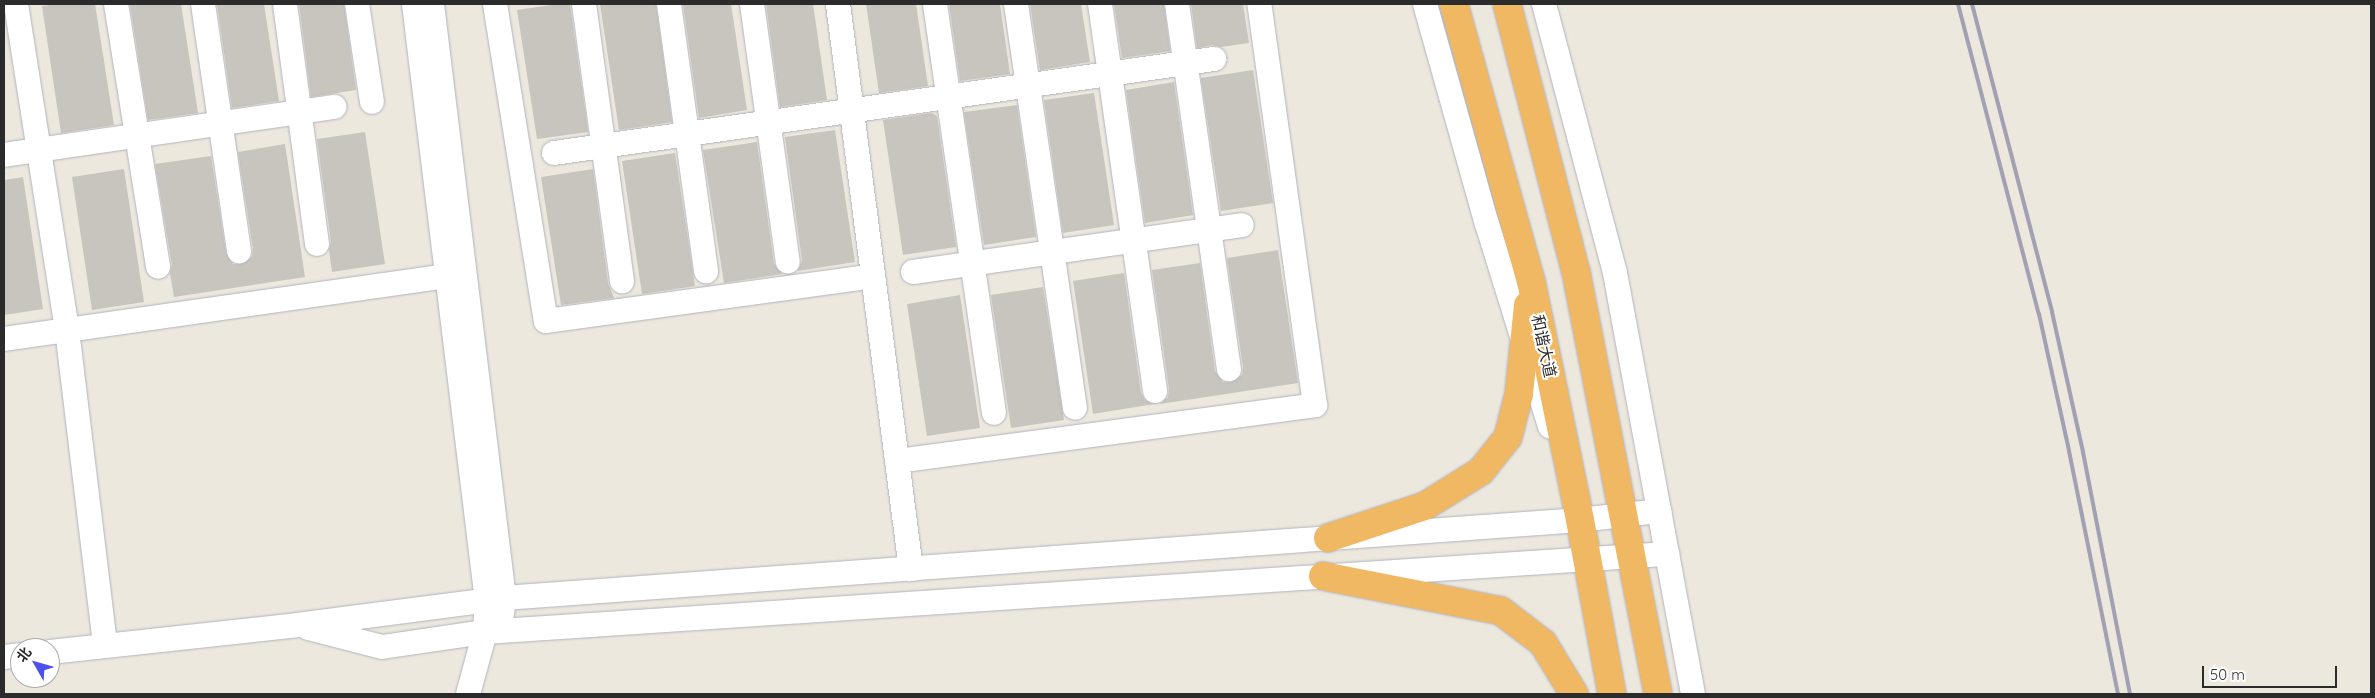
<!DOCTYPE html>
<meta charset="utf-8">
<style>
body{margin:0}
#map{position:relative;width:2375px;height:698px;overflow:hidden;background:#ece8de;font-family:Quicksand,"Noto Sans SC",sans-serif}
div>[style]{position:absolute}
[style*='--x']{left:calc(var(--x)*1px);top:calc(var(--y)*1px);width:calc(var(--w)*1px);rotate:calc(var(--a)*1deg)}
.building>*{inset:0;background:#c7c5be}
.roads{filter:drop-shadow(0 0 1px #b2b2bd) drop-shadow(0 0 1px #b2b2bd)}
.minor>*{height:24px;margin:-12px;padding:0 12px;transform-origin:12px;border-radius:12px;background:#fff}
.highway>*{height:28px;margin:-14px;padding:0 14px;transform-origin:14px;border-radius:14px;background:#f1b864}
.rail>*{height:4px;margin:-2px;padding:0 2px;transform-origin:2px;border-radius:2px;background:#a2a1b4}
span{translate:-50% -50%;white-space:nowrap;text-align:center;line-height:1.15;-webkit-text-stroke:4px #fff;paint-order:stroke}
.street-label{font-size:16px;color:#2b2b2b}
.frame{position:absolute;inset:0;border:5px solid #2b2b2b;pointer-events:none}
.north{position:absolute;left:10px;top:638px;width:50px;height:50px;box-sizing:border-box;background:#fff;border:1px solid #aaa;border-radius:50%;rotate:308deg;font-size:14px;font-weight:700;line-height:20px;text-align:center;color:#2b2b2b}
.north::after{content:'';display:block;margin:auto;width:18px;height:22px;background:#4c50ec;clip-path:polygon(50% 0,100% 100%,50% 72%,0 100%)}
.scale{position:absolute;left:2202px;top:666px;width:135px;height:22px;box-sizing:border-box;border:2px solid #2b2b2b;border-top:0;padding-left:6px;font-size:15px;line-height:18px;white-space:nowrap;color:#2b2b2b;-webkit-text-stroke:4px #fff;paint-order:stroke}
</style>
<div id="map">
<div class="building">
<div style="clip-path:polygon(56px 4px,95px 4px,114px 125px,61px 133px,42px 6px)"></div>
<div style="clip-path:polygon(130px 4px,181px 4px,198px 113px,148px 120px)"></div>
<div style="clip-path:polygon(217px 4px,264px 4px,279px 101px,232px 108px)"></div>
<div style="clip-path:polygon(299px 4px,344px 4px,356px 90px,311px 97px)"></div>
<div style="clip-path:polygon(558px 4px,570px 4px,588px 132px,537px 139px,517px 10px)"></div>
<div style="clip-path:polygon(600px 4px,656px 4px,672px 122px,619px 130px)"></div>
<div style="clip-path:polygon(683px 4px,731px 4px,747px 110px,699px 118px)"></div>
<div style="clip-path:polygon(766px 4px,813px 4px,827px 100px,780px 107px)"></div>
<div style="clip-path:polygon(866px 4px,916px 4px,928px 86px,879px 93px)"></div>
<div style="clip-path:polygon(949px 4px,1000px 4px,1010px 74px,960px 81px)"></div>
<div style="clip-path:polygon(1030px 4px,1081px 4px,1090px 62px,1040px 70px)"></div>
<div style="clip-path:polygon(1114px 4px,1164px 4px,1170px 51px,1122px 58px)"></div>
<div style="clip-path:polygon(1191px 4px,1243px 4px,1249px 43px,1221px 47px,1212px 45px,1197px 48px)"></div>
<div style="clip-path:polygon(1253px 70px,1273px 203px,1221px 211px,1201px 78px)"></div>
<div style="clip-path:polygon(1174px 82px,1193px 215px,1145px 223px,1126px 90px)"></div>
<div style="clip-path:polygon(1094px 93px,1114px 225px,1063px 233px,1044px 100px)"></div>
<div style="clip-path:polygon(1017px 105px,1036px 237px,984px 245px,964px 112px)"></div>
<div style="clip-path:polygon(932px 113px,937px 116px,956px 247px,903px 255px,883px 120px)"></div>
<div style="clip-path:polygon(835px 130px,855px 262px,798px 271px,802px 260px,785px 137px)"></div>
<div style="clip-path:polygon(365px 132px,385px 264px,332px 272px,329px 250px,331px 242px,317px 139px)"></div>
<div style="clip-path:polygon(757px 142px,774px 264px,782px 274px,724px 283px,703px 150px)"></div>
<div style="clip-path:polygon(285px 144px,305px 277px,174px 297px,170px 273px,172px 265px,155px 164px,211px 156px,226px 253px,233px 264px,241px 264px,252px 257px,253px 249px,238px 152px)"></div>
<div style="clip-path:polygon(675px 153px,695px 286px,642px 294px,622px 161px)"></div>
<div style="clip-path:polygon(124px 169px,144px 302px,92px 310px,72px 177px)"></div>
<div style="clip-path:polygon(593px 169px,608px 283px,614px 298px,561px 305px,541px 177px)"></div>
<div style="clip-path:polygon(23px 177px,43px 309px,4px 315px,4px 180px)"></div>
<div style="clip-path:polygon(1278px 250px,1298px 383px,1160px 404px,1168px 397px,1169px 389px,1152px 270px,1200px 263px,1215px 371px,1223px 382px,1231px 382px,1242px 375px,1243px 367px,1227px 258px)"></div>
<div style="clip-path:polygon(1124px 273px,1141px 393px,1145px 400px,1154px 404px,1093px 414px,1073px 281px)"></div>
<div style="clip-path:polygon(1043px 287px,1064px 420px,1011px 428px,991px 295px)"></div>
<div style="clip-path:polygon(960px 295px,980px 428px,927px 436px,907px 304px)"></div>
</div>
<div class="roads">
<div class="minor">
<div style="--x:16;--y:4;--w:330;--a:81.1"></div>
<div style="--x:67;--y:330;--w:318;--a:83.1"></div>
<div style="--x:116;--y:4;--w:266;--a:80.9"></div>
<div style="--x:203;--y:4;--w:250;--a:81.7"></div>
<div style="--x:285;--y:4;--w:242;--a:82.4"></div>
<div style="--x:357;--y:4;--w:99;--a:81.3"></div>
<div style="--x:414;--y:4;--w:601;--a:83.03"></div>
<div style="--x:487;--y:601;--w:31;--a:94"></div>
<div style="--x:485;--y:632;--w:64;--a:105.3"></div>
<div style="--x:432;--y:4;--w:598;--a:83.09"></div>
<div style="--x:504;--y:598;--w:17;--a:97"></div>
<div style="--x:495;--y:4;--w:321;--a:80.9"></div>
<div style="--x:546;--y:321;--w:330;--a:-7.8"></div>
<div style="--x:584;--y:4;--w:280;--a:82.2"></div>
<div style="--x:669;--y:4;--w:270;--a:82.1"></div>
<div style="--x:752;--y:4;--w:260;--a:82.1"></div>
<div style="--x:838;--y:4;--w:570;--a:82.64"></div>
<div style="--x:935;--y:4;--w:413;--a:81.8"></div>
<div style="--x:1016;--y:4;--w:408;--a:81.7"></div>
<div style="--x:1100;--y:4;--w:391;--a:81.9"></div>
<div style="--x:1177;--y:4;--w:369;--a:81.9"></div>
<div style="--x:1425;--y:4;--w:229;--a:74.3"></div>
<div style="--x:1487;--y:224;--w:212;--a:72.7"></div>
<div style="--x:1544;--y:4;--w:278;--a:75.2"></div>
<div style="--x:1615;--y:273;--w:428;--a:79.5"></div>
<div style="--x:554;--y:153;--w:667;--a:-8.11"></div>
<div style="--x:4;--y:155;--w:334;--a:-8.3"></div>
<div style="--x:913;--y:272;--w:332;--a:-8.1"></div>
<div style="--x:4;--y:339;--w:447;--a:-8.1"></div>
<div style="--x:897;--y:461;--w:422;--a:-7.6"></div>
<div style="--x:1315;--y:405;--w:405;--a:-97.9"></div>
<div style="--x:308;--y:628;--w:76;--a:14.4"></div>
<div style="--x:382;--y:647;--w:104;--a:-8.3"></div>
<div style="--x:485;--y:632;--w:1185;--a:-3.78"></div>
<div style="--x:50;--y:652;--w:248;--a:-6.2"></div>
<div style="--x:297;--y:625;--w:209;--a:-7.4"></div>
<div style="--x:504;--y:598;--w:1079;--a:-4.15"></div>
<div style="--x:1580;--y:520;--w:80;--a:-6.5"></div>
<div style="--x:4;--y:657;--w:16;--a:-7"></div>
</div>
<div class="highway">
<div style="--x:1454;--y:4;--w:288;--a:74.5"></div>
<div style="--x:1531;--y:281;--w:244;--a:78.4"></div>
<div style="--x:1580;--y:520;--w:177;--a:79.6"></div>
<div style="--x:1507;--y:4;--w:277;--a:75.6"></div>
<div style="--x:1576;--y:272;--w:430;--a:79"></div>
<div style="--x:1328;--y:538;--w:102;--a:-18.3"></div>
<div style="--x:1425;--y:506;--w:66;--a:-32"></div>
<div style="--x:1481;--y:471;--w:43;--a:-51.5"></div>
<div style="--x:1508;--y:437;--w:44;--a:-75.7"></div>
<div style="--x:1519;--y:394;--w:89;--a:-84.2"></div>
<div style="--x:1323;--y:576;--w:181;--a:11.1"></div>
<div style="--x:1501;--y:611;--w:53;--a:37.3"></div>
<div style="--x:1543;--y:643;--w:60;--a:58.7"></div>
</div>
</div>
<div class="rail">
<div style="--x:1958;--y:4;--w:320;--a:75.4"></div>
<div style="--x:2039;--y:314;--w:140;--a:77.6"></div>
<div style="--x:2069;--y:451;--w:248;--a:78.6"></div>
<div style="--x:1972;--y:4;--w:318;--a:75.4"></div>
<div style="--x:2052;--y:312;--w:138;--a:77.5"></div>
<div style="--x:2082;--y:447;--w:252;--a:79"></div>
</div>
<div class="street-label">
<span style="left:1544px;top:346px;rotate:78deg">和谐大道</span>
</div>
<div class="frame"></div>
<div class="north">北</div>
<div class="scale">50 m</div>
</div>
